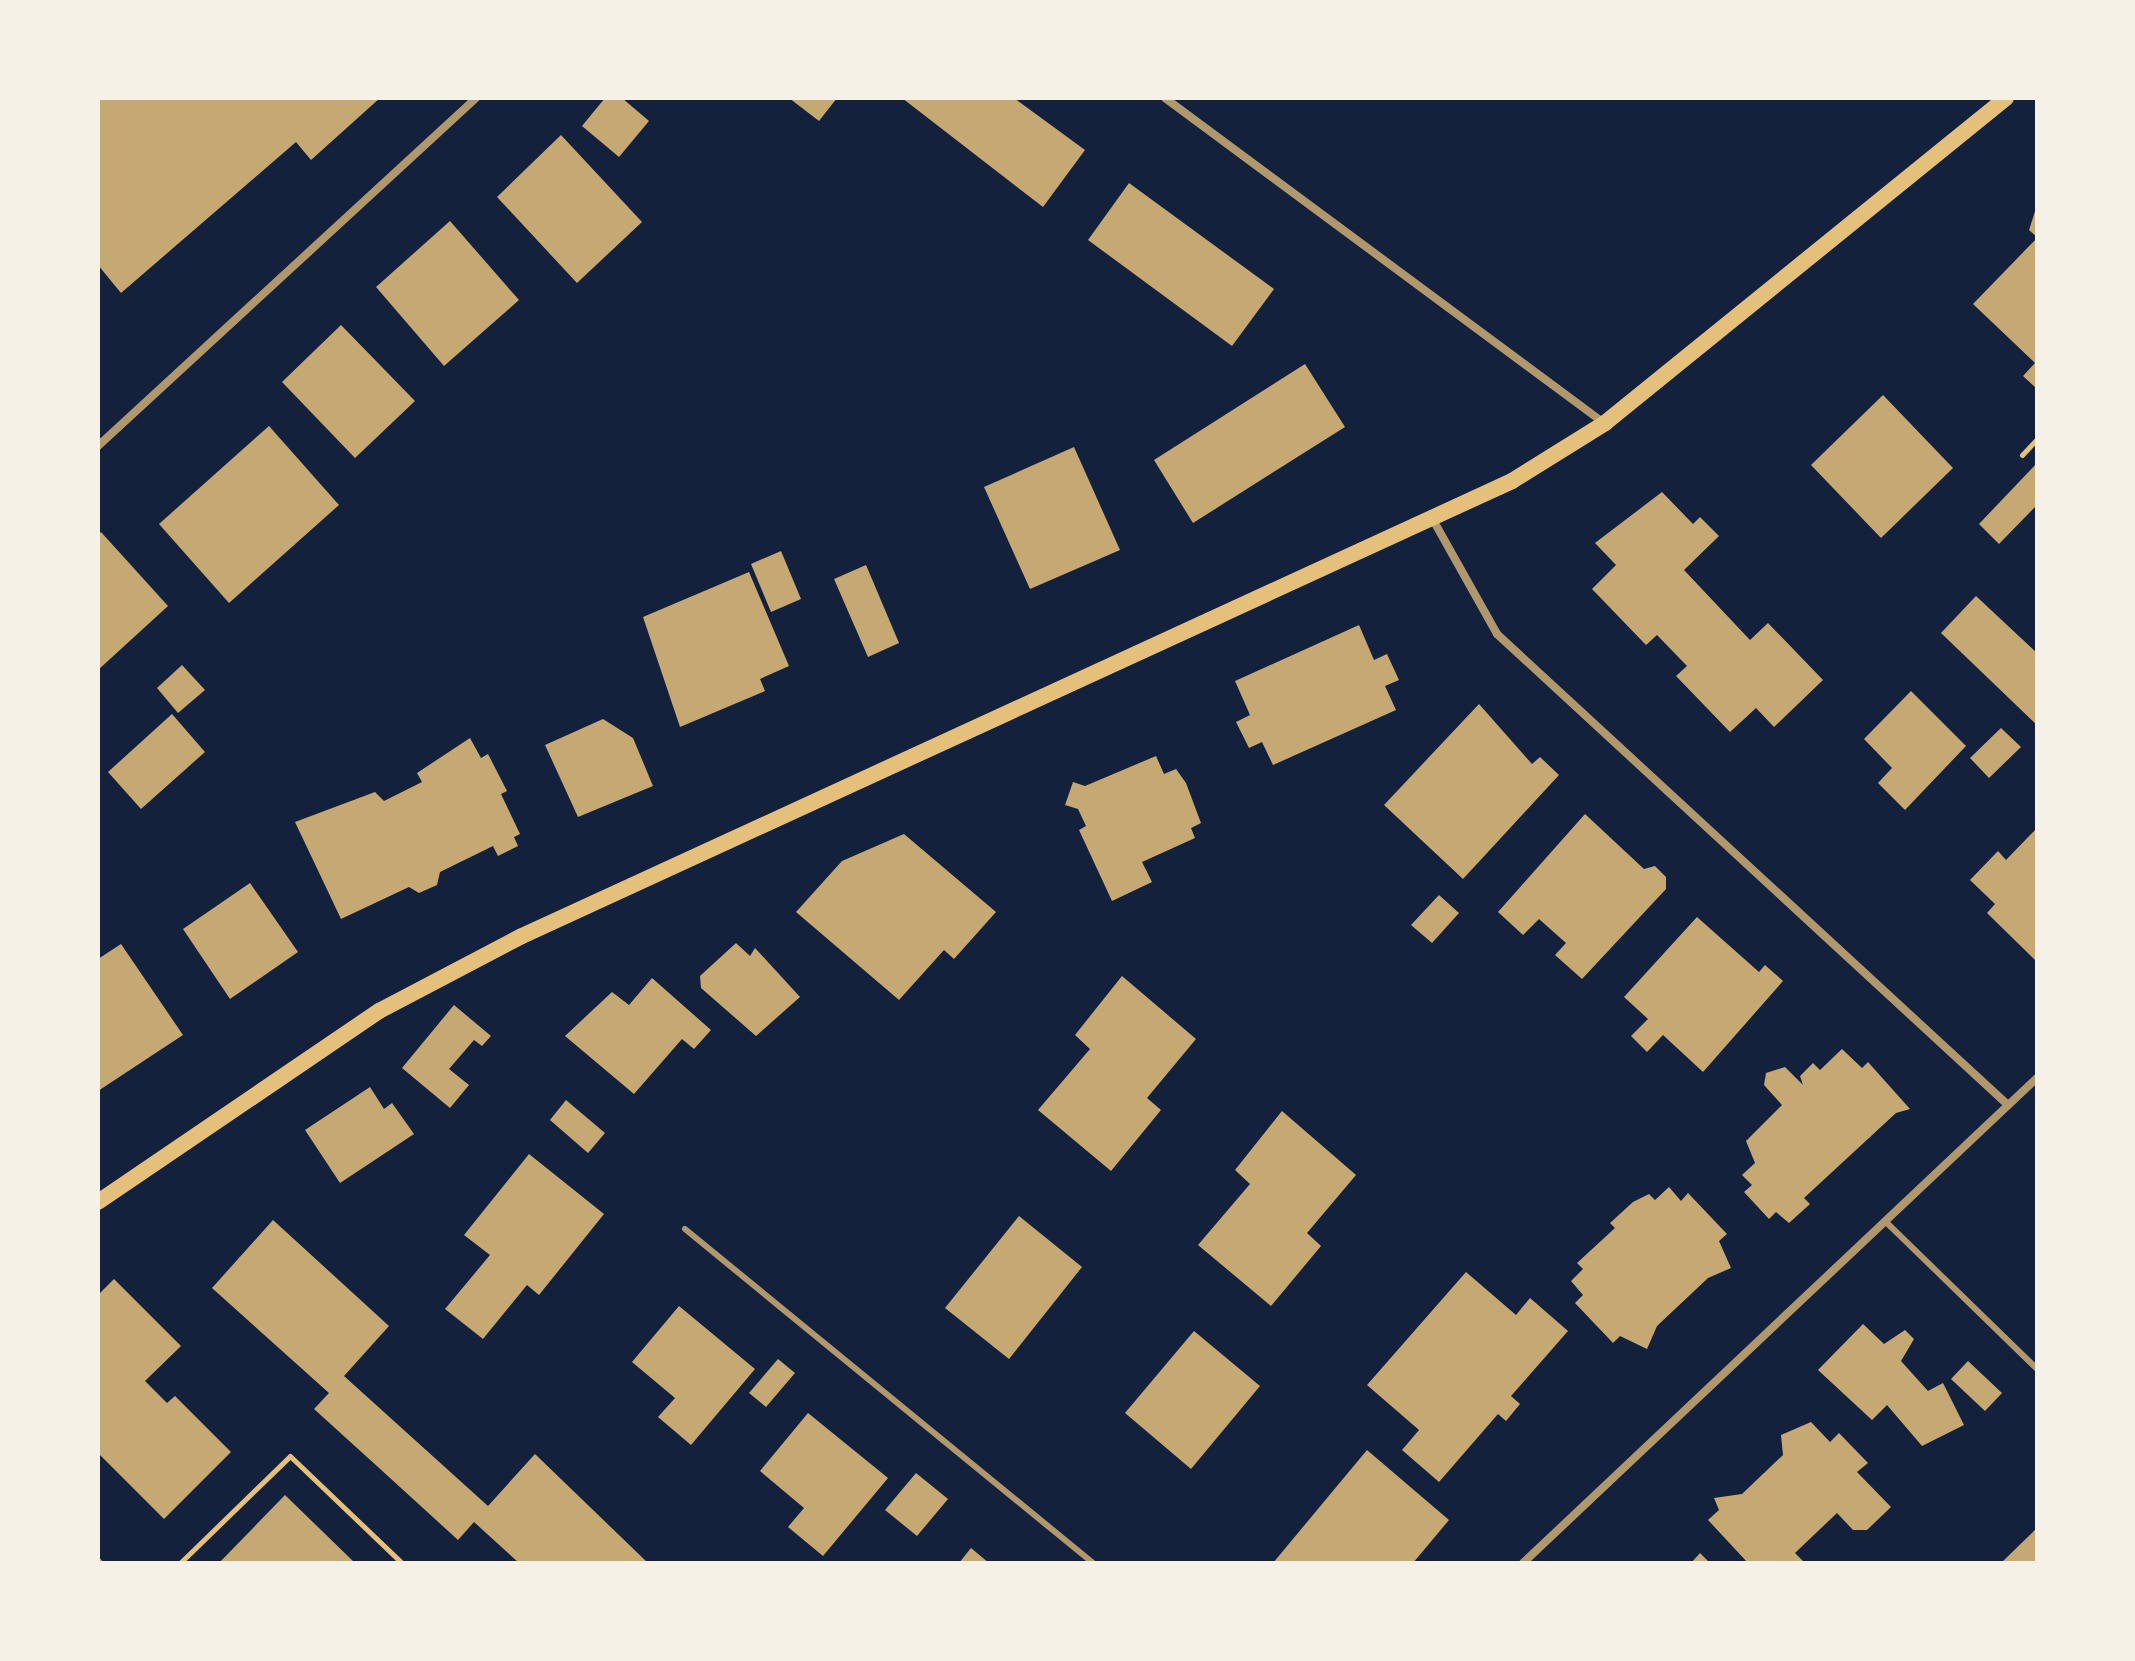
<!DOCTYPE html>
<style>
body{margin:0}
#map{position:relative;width:2135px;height:1661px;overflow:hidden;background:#14213d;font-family:Cabin,sans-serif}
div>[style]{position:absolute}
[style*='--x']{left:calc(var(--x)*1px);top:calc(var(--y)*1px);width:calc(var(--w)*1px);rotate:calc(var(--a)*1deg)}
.building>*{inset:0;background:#c6a872}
.path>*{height:5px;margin:-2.5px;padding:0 2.5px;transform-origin:2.5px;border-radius:2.5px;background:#e5c07b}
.service>*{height:6px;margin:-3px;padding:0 3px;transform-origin:3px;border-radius:3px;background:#b1986c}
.minor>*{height:8px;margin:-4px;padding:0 4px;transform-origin:4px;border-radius:4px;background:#b1986c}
.secondary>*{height:16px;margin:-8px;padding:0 8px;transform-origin:8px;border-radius:8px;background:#e5c07b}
span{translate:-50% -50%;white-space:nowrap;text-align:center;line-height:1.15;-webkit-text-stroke:6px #f6f1e7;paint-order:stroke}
.frame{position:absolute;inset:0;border:100px solid #f6f1e7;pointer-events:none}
</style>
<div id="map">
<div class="building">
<div style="clip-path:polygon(98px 98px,380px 98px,311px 160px,296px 142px,121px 293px,98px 265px)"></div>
<div style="clip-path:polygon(605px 98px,622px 98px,649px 121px,619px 157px,582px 126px)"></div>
<div style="clip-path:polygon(789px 98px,837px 98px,819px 121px)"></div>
<div style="clip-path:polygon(902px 98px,1014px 98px,1085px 150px,1043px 207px)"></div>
<div style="clip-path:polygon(561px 135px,642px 222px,577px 283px,497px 197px)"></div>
<div style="clip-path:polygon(1129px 183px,1274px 289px,1232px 346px,1088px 240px)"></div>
<div style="clip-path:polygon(2037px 205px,2037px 237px,2029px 230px)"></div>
<div style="clip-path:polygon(450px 221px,519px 300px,444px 366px,376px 287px)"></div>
<div style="clip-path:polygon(2037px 238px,2037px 389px,2023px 376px,2035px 363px,1973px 304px)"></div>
<div style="clip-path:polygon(341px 325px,415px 401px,355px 458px,282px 382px)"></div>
<div style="clip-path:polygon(1305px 364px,1345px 427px,1193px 523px,1154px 460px)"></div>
<div style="clip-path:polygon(1883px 395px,1953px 468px,1881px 538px,1811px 465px)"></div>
<div style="clip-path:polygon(269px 426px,339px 505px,229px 603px,159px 524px)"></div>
<div style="clip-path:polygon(1074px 447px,1120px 550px,1030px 589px,984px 487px)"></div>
<div style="clip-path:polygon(2037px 463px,2037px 505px,1999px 544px,1979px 524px)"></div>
<div style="clip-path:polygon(1662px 492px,1693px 524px,1700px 517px,1719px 536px,1684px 570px,1750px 640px,1768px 623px,1823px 680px,1774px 727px,1756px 708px,1730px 732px,1676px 676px,1687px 666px,1657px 635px,1646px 645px,1592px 589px,1616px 565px,1595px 543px)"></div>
<div style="clip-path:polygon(101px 532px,168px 606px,98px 670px,98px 535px)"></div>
<div style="clip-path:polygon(781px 551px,801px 599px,771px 612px,751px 564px)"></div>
<div style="clip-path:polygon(866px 565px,899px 643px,868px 657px,834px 579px)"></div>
<div style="clip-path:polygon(749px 572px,789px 666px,760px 679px,765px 691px,680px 727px,643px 617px)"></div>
<div style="clip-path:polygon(1976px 596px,2037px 653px,2037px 725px,1941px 633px)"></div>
<div style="clip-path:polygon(1359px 625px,1374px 660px,1387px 654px,1399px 680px,1385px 686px,1396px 710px,1273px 765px,1262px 742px,1249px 748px,1236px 722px,1250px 715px,1235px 681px)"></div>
<div style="clip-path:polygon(182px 665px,205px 690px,178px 713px,157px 688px)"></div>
<div style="clip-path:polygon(1911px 691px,1966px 746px,1905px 810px,1878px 783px,1892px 768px,1864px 739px)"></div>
<div style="clip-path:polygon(1479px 704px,1532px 764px,1540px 757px,1559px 775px,1463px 879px,1384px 805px)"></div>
<div style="clip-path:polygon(172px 714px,205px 752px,141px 809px,108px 772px)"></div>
<div style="clip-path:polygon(603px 719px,633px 738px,653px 786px,578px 817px,545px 745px)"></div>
<div style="clip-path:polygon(2001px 728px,2021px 747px,1989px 778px,1970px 758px)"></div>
<div style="clip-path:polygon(470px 738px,481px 758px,488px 754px,507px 791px,501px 794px,520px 834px,514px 837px,518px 846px,498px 856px,493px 846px,440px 872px,437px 885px,419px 893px,409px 887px,341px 919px,295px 822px,375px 792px,384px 801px,422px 782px,417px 773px)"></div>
<div style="clip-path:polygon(1156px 756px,1164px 774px,1176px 769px,1186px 783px,1201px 823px,1191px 828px,1195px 838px,1142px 862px,1152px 882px,1112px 901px,1079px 830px,1086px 826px,1078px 809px,1065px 805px,1073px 782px,1085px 786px)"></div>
<div style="clip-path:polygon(1585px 814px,1644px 869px,1655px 866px,1666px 877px,1666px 889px,1582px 979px,1555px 955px,1566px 943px,1539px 919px,1523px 935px,1498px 912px)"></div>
<div style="clip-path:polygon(2037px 828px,2037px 962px,1987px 913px,1995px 904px,1970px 880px,1998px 851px,2006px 860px)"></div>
<div style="clip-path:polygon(904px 834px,996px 912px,954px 959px,944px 950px,899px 1000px,796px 912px,842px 861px)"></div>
<div style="clip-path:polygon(250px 883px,298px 952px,230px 999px,183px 929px)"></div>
<div style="clip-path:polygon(1439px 895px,1459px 913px,1432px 943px,1411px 925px)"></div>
<div style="clip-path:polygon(1697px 917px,1759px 972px,1765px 965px,1783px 981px,1703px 1072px,1663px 1035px,1647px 1052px,1631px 1036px,1648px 1019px,1624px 997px)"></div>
<div style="clip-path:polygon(736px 943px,750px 956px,755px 948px,800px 997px,756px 1036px,701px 988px,700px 976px)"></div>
<div style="clip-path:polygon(121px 944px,183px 1035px,98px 1091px,98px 959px)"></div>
<div style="clip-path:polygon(1122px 976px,1196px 1039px,1147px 1098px,1161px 1110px,1111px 1171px,1038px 1110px,1090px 1049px,1075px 1035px)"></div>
<div style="clip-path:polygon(652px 978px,711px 1030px,694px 1049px,682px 1039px,634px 1094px,565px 1036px,612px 992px,629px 1005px)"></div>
<div style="clip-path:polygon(454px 1005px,491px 1036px,482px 1046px,474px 1040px,449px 1069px,469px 1085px,450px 1108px,402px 1068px)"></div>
<div style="clip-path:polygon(1842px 1049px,1862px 1068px,1868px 1062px,1910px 1109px,1896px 1113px,1804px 1198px,1810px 1204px,1789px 1223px,1776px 1212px,1769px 1219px,1744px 1192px,1752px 1185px,1742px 1175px,1755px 1163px,1746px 1141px,1782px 1105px,1764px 1085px,1766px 1073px,1785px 1067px,1803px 1085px,1800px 1076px,1813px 1063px,1820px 1070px)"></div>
<div style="clip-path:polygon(370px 1087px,384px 1109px,392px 1103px,414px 1134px,340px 1183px,305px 1130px)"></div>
<div style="clip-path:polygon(566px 1100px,605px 1133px,588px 1153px,550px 1120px)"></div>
<div style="clip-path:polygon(1282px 1111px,1356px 1175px,1307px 1233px,1321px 1246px,1271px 1306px,1198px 1245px,1250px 1184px,1235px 1170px)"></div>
<div style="clip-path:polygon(529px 1154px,604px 1214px,539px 1295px,527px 1285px,483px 1339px,445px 1309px,490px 1255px,464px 1235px)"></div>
<div style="clip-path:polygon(1669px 1187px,1681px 1201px,1688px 1193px,1727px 1234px,1719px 1241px,1731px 1268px,1708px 1278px,1657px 1326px,1647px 1349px,1620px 1336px,1613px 1343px,1575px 1303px,1583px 1295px,1571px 1281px,1583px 1269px,1577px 1263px,1615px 1228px,1610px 1223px,1633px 1202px,1649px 1194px,1655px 1200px)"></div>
<div style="clip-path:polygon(1019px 1216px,1082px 1267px,1009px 1359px,945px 1308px)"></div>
<div style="clip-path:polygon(273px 1220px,389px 1326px,344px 1376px,488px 1506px,535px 1454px,648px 1563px,519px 1563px,474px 1522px,458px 1540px,378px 1467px,314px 1409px,329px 1393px,212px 1288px)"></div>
<div style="clip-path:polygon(1466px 1272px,1516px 1315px,1530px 1298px,1568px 1331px,1511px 1396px,1520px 1404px,1506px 1421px,1498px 1414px,1439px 1482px,1402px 1450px,1419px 1430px,1367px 1385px)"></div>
<div style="clip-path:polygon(114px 1279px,181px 1346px,145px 1381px,167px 1403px,175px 1396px,231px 1452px,164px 1519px,98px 1453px,98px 1295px)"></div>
<div style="clip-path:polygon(679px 1306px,755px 1369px,691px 1445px,658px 1417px,675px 1398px,632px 1362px)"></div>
<div style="clip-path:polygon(1863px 1324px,1884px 1344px,1905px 1330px,1914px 1339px,1901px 1361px,1928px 1391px,1943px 1383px,1964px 1425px,1922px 1446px,1887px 1405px,1872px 1420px,1818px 1370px)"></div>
<div style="clip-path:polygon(1194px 1331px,1260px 1386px,1191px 1469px,1125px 1413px)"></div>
<div style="clip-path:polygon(778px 1359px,795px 1373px,766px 1407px,749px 1393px)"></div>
<div style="clip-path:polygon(1968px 1361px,2002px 1393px,1985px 1411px,1951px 1379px)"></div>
<div style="clip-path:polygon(808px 1413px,888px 1478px,823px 1556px,788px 1527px,804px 1508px,760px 1471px)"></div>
<div style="clip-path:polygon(1811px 1422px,1830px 1442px,1839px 1433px,1868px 1463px,1857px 1472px,1891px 1507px,1867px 1530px,1853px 1530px,1837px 1513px,1795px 1553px,1805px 1563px,1748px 1563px,1708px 1520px,1719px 1510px,1714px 1498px,1742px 1494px,1783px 1455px,1781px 1435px)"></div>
<div style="clip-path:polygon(1367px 1450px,1449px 1520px,1413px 1563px,1273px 1563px)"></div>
<div style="clip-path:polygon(916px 1473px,948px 1499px,917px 1536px,885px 1510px)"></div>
<div style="clip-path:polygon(285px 1495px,355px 1563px,219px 1563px)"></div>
<div style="clip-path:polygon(2037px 1528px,2037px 1563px,2001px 1563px)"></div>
<div style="clip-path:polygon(971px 1548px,989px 1563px,959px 1563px)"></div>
<div style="clip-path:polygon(1700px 1553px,1710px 1563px,1691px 1563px)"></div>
</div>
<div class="path">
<div style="--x:2022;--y:455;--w:22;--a:-47"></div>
<div style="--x:180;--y:1563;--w:153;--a:-44.2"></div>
<div style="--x:290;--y:1456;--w:155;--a:43.7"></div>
</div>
<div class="service">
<div style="--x:1887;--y:1223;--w:209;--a:44.2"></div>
<div style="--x:685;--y:1229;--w:527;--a:39.3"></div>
</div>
<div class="minor">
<div style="--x:1165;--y:98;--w:546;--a:36.51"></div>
<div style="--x:98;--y:446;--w:514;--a:-42.63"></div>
<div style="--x:1432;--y:518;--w:133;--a:60.7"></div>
<div style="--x:1497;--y:634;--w:695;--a:42.67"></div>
<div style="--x:98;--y:1562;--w:1;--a:45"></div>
<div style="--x:1523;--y:1563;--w:707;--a:-43.34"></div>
</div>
<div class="secondary">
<div style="--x:98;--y:1202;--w:340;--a:-34.2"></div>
<div style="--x:379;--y:1011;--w:161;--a:-27.7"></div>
<div style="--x:522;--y:936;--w:1090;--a:-24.68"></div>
<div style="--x:1512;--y:481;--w:110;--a:-31.9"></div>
<div style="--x:1605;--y:423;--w:516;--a:-39.02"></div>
</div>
<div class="frame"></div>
</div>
